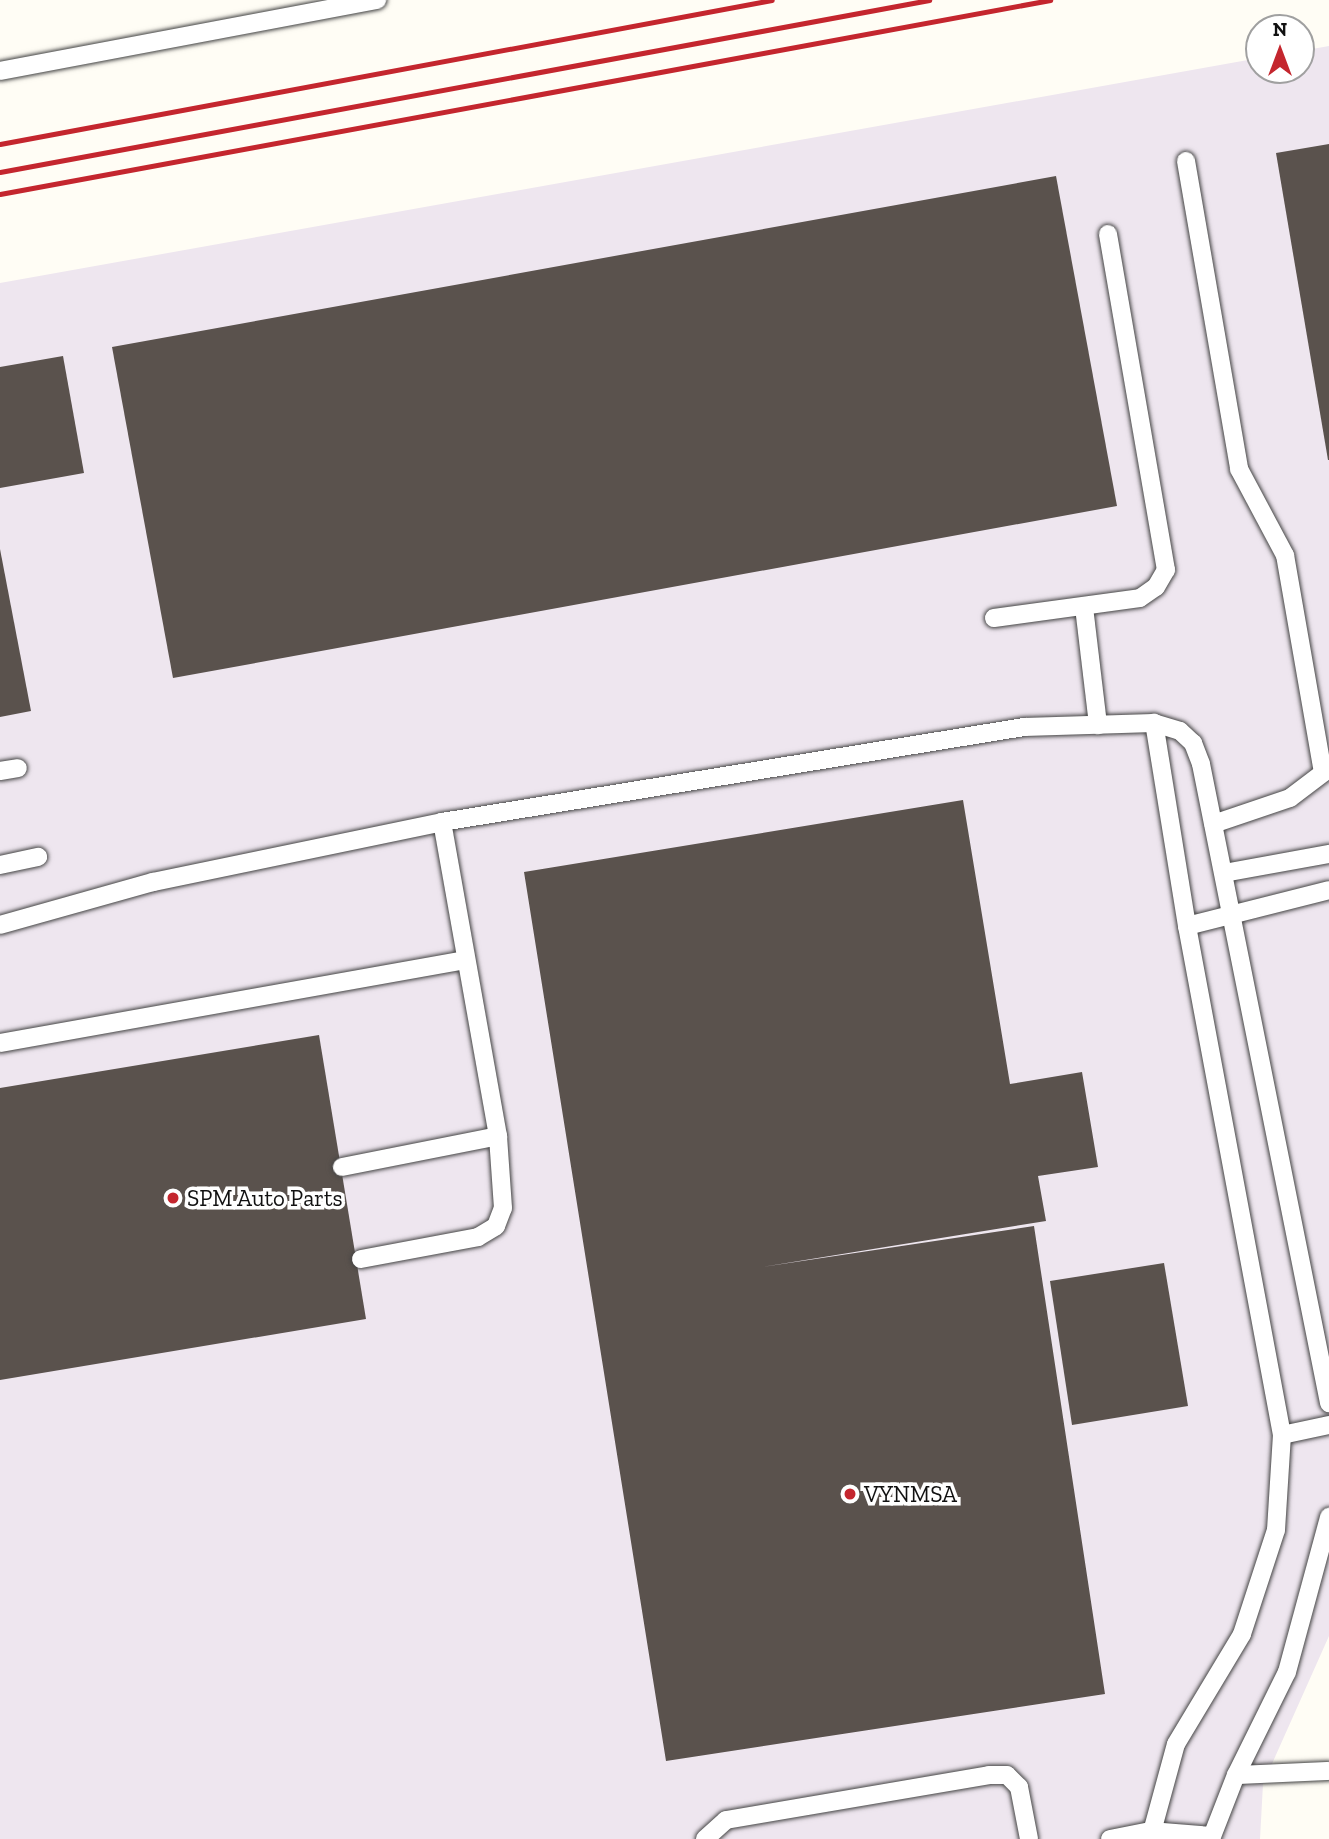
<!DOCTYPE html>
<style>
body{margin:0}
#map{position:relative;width:1329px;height:1839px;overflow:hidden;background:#fffdf5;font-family:"Zilla Slab",serif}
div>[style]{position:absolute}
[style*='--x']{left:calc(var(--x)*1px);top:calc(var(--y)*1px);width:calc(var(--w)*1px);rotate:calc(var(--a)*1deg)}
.industrial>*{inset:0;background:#eee6ef}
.building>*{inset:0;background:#5a524d}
.roads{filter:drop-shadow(0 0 2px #444) drop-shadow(0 0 2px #444)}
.service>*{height:18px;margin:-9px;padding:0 9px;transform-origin:9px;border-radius:9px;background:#fff}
.rail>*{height:5px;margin:-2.5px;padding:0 2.5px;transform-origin:2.5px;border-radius:2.5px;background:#c4262e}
.dots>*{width:19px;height:19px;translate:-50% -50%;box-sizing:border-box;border:4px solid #fff;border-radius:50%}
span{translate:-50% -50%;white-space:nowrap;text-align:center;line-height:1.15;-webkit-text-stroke:7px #fff;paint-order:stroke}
.poi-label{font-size:23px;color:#111}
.left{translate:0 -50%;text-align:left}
.north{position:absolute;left:1245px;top:14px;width:70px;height:70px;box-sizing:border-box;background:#fff;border:2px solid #a0a0a0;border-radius:50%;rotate:0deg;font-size:19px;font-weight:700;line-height:28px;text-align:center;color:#111}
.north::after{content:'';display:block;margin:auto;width:24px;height:32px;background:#c4262e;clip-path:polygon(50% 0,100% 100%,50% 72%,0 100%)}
</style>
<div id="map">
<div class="industrial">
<div style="clip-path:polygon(1329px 46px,1329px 1636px,1263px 1784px,1260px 1839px,0 1839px,0 283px,1259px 58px,1259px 70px,1301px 70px,1301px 51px)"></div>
</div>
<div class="building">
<div style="clip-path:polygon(1329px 144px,1329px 460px,1328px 460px,1276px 153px)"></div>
<div style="clip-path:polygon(1056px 176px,1117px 506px,173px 678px,112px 347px)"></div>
<div style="clip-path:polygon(63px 356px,84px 473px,0 488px,0 367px)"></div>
<div style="clip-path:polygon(0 549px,31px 711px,0 717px)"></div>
<div style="clip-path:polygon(963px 800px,1010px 1084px,1082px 1072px,1098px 1167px,1038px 1176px,1046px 1221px,762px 1267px,1034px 1226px,1105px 1694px,666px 1761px,524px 872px)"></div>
<div style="clip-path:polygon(319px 1035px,366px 1319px,0 1380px,0 1088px)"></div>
<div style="clip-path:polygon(1164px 1263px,1188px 1406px,1072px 1425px,1050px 1281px)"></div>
</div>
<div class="roads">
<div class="service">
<div style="--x:0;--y:71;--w:384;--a:-10.7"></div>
<div style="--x:1186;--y:161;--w:313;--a:80.2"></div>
<div style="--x:1239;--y:469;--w:98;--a:61.9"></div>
<div style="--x:1285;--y:555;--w:221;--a:80.1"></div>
<div style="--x:1323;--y:773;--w:41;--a:142.9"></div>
<div style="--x:1290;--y:798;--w:81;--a:161.3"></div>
<div style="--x:1084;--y:607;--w:119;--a:83.2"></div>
<div style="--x:994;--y:618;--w:147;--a:-7.8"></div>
<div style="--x:1140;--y:598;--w:19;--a:-35"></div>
<div style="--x:1156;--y:587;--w:20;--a:-60"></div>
<div style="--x:1166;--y:570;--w:341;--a:-99.8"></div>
<div style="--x:0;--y:771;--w:18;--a:-9"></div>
<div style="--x:0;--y:865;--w:39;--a:-12"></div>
<div style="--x:1224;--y:873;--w:107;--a:-10.3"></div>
<div style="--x:0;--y:925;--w:159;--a:-15.7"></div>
<div style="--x:153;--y:882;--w:295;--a:-11.7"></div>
<div style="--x:442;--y:822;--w:590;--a:-9.27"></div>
<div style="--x:1024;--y:727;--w:130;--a:-1.8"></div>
<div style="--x:1154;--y:723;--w:27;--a:17"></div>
<div style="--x:1180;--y:731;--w:18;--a:43"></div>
<div style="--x:1193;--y:743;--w:22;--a:69"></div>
<div style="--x:1201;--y:764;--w:652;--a:78.67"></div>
<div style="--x:1187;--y:926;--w:146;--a:-14.2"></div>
<div style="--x:0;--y:1043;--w:473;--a:-10.1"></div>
<div style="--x:342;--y:1167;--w:159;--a:-11.2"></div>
<div style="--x:361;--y:1259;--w:119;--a:-10.6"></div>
<div style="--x:478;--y:1237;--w:21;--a:-31"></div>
<div style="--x:496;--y:1226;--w:19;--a:-69"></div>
<div style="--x:503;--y:1208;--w:72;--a:-94"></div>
<div style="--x:498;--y:1136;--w:319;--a:-100.1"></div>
<div style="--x:1282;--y:1435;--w:48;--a:-12"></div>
<div style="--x:1236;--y:1775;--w:93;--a:-2.5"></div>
<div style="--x:705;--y:1839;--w:28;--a:-42"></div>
<div style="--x:726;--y:1820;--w:267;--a:-9.7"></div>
<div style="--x:989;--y:1775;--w:18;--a:0"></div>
<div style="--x:1007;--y:1775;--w:17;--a:45"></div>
<div style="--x:1019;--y:1787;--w:53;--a:79.1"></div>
<div style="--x:1110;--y:1839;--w:41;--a:-11.3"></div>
<div style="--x:1150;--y:1831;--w:62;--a:4.6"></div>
<div style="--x:1150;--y:1839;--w:98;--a:-74.7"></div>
<div style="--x:1176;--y:1744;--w:128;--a:-59"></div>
<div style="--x:1242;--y:1634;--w:109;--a:-71.9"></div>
<div style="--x:1276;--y:1530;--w:95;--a:-86.4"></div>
<div style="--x:1282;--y:1435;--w:518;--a:-100.57"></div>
<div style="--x:1187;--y:926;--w:206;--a:-99.2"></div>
<div style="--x:1211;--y:1839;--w:69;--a:-68.7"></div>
<div style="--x:1236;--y:1775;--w:115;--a:-63.7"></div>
<div style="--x:1287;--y:1672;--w:161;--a:-74.8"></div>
</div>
</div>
<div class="rail">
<div style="--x:0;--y:144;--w:785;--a:-10.57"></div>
<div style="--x:0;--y:172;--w:945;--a:-10.49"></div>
<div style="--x:0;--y:194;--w:1068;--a:-10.47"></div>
</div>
<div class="dots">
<div style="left:173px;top:1198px;background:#c4262e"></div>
<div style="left:850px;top:1494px;background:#c4262e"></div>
</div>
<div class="poi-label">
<span class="left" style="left:187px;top:1198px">SPM Auto Parts</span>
<span class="left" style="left:864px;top:1494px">VYNMSA</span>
</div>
<div class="north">N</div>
</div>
